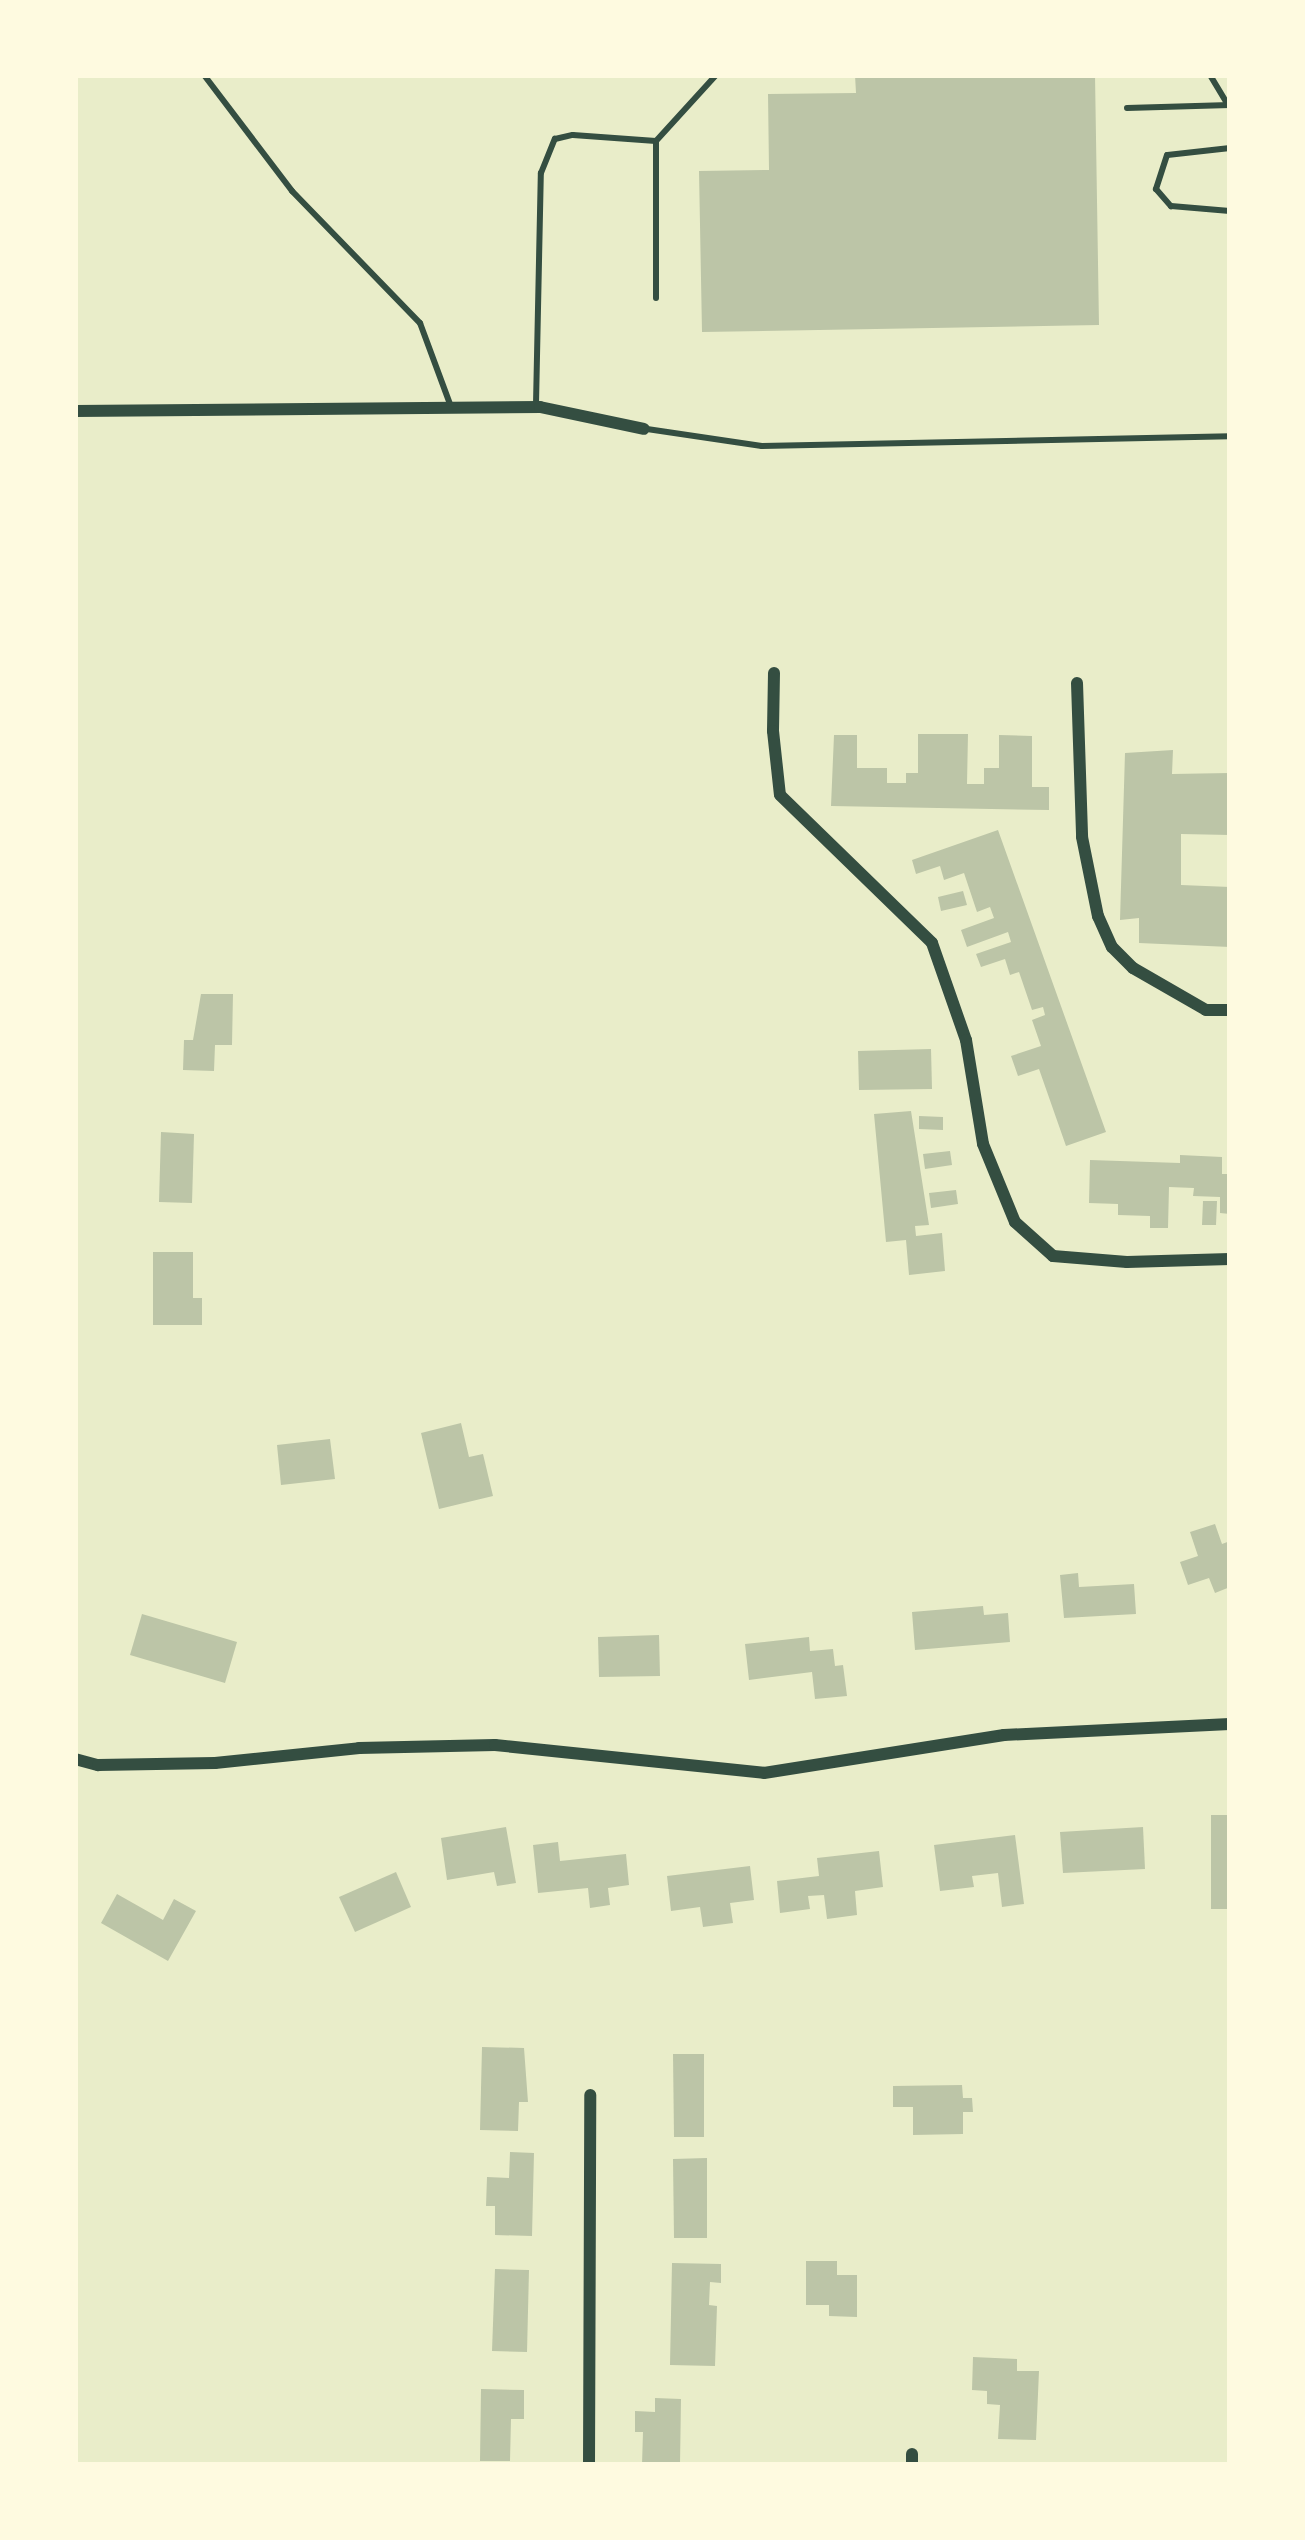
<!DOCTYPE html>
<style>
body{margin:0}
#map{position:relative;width:1305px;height:2540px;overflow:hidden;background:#e9edc9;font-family:"Crimson Pro",serif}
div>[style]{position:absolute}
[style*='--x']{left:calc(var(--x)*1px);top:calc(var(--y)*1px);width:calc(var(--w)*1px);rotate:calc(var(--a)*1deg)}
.building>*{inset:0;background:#bcc5a7}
.service>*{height:6px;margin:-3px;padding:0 3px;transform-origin:3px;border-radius:3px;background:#344e41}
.minor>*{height:12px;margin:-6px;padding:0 6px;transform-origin:6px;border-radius:6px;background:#344e41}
span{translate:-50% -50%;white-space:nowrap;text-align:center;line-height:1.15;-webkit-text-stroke:12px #fefae0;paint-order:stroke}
.frame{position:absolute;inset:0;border:78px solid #fefae0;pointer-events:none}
</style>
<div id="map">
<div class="building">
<div style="clip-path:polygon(855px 75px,1095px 75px,1099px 325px,702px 332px,699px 171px,769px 170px,768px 94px,856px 93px)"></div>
<div style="clip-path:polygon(918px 734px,968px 734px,967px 784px,984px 784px,984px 768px,999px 768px,999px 735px,1032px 736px,1032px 787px,1049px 787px,1049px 810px,831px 806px,834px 735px,857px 735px,857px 768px,887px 768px,887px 783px,906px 783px,906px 773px,918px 773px)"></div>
<div style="clip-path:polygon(1173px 750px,1172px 774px,1230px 773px,1230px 835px,1181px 834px,1181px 885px,1230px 887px,1230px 947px,1139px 943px,1139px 918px,1120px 920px,1125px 753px)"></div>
<div style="clip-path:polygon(998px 830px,1106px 1132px,1066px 1146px,1039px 1069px,1018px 1076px,1011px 1056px,1041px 1046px,1032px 1020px,1045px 1015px,1043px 1007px,1032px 1010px,1019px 972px,1010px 975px,1005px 959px,981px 967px,976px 954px,1011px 942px,1008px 932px,967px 947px,961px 930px,994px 918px,990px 907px,977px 912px,964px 873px,944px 880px,940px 866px,916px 874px,912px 860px)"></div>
<div style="clip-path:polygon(963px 891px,967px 905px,941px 911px,938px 897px)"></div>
<div style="clip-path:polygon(201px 994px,233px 994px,232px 1045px,215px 1045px,214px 1071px,183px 1070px,184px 1040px,193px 1040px)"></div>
<div style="clip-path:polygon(931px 1049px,932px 1089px,859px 1090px,858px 1051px)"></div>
<div style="clip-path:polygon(911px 1111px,929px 1225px,915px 1226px,916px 1236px,942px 1233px,945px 1271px,909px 1275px,906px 1240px,886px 1242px,874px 1114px)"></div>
<div style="clip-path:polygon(919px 1116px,943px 1117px,943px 1130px,919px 1129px)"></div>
<div style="clip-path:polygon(161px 1132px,194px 1134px,192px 1203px,159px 1202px)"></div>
<div style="clip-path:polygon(950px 1151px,952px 1165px,925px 1169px,923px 1154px)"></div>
<div style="clip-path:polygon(1180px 1155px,1222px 1157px,1222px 1174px,1230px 1174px,1230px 1214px,1220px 1213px,1220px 1197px,1193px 1196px,1194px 1188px,1169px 1187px,1168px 1228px,1150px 1228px,1150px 1216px,1118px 1215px,1118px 1204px,1089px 1203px,1090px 1160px,1180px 1163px)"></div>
<div style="clip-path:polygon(956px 1190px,958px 1204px,931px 1208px,929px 1193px)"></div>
<div style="clip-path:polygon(1203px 1201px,1217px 1201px,1216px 1225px,1202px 1225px)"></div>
<div style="clip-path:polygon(153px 1252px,193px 1252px,193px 1298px,202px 1298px,202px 1325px,153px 1325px)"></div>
<div style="clip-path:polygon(461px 1423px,469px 1457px,483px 1454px,493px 1496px,439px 1509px,421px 1433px)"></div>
<div style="clip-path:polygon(330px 1439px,335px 1479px,281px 1485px,277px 1445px)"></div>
<div style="clip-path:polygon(1215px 1524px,1222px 1544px,1230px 1541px,1230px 1587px,1215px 1593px,1209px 1578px,1188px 1585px,1180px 1562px,1198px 1556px,1190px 1532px)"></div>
<div style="clip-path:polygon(1078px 1573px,1079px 1587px,1134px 1584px,1136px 1614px,1064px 1618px,1060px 1575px)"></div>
<div style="clip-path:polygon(983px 1606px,984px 1615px,1008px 1613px,1010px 1642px,915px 1650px,912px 1612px)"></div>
<div style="clip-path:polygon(142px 1614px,237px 1642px,225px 1683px,130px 1655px)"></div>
<div style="clip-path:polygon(659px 1635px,660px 1676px,599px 1677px,598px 1637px)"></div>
<div style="clip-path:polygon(809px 1637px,810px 1651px,833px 1649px,835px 1666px,843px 1665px,847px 1696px,815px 1699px,812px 1672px,749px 1680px,745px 1644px)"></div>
<div style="clip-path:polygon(1211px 1815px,1230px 1815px,1230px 1909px,1211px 1909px)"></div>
<div style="clip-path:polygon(506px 1827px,516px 1883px,497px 1886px,494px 1872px,447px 1880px,441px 1838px)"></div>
<div style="clip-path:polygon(1143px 1827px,1145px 1869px,1063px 1873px,1060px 1832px)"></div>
<div style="clip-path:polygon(1015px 1835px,1024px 1904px,1002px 1907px,998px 1873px,972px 1876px,974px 1887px,940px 1891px,934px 1845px)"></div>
<div style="clip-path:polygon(558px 1842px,560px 1861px,626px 1854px,629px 1885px,608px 1888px,610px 1905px,590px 1908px,588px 1888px,538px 1893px,533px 1845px)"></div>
<div style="clip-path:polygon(879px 1851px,883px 1887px,855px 1891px,857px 1915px,827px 1919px,824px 1895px,808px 1896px,810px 1909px,780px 1913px,777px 1881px,819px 1876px,817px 1858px)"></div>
<div style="clip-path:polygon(750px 1866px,754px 1900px,730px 1903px,733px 1923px,703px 1927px,700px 1907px,671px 1911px,667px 1876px)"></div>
<div style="clip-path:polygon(396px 1872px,411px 1907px,355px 1932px,339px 1897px)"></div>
<div style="clip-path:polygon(117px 1894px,163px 1920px,174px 1899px,196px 1911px,168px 1961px,101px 1923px)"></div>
<div style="clip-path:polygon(482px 2047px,524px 2048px,528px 2102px,519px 2102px,518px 2131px,480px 2130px)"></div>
<div style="clip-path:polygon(673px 2054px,704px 2054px,704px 2137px,674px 2137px)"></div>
<div style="clip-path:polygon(962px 2085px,963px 2098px,972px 2098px,973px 2112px,963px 2112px,963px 2134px,913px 2135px,913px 2107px,893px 2107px,893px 2086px)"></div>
<div style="clip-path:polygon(510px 2152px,534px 2153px,532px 2236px,495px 2235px,495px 2206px,486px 2206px,487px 2177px,509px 2178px)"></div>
<div style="clip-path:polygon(707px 2158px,707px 2238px,674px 2238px,673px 2159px)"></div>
<div style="clip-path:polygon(806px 2261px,837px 2261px,837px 2275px,857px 2275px,857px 2317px,829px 2316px,829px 2305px,806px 2305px)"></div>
<div style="clip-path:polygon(672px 2263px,721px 2264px,721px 2283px,710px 2282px,709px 2305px,717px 2306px,715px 2366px,670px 2365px)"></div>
<div style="clip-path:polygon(495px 2269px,529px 2270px,527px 2352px,492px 2351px)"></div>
<div style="clip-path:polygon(973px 2357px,1017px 2359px,1017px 2371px,1039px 2371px,1036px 2440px,998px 2439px,1000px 2405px,987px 2404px,987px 2391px,972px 2390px)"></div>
<div style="clip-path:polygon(481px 2389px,524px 2390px,524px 2419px,511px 2419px,510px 2461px,480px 2461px)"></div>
<div style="clip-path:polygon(655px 2398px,681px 2399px,680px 2465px,642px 2465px,643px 2432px,635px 2432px,635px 2411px,655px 2412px)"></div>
</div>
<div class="service">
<div style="--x:204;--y:75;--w:146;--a:52.8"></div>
<div style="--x:292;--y:191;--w:184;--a:45.9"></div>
<div style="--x:420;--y:323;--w:90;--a:69.7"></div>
<div style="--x:1210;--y:75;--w:35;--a:59"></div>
<div style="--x:1127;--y:108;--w:103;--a:-1.7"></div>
<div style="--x:656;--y:141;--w:157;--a:90"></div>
<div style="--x:1230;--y:148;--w:63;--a:173.7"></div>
<div style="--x:1167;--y:155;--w:36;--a:108"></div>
<div style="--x:1156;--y:189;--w:23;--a:49"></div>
<div style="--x:1171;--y:206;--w:59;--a:4.8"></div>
<div style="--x:536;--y:404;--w:231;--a:-88.8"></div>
<div style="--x:541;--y:173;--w:37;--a:-68"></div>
<div style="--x:555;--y:139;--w:18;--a:-13"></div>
<div style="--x:573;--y:135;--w:83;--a:4.1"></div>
<div style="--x:656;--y:141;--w:89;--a:-47.7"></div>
<div style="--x:647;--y:429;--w:116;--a:8.4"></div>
<div style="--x:762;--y:446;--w:468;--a:-1.2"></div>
</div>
<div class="minor">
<div style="--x:75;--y:411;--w:465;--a:-0.5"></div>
<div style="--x:540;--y:407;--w:106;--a:11.9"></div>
<div style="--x:774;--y:673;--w:58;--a:91"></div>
<div style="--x:773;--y:731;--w:64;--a:83.8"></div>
<div style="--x:780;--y:795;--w:212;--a:44.2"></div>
<div style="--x:932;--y:943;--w:103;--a:70.7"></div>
<div style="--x:966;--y:1040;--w:105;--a:80.7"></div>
<div style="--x:983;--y:1144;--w:84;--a:67.7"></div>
<div style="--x:1015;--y:1222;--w:51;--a:41.8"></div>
<div style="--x:1053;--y:1256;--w:74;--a:4.6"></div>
<div style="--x:1127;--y:1262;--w:103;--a:-1.7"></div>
<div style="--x:1077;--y:683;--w:154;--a:88.1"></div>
<div style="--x:1082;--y:837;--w:81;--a:78.6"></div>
<div style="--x:1098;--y:916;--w:34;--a:66"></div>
<div style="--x:1112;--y:947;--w:30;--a:45"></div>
<div style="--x:1133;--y:968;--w:84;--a:29.9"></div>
<div style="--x:1206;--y:1010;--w:24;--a:0"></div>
<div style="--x:75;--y:1759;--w:24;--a:15"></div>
<div style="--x:98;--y:1765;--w:117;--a:-1"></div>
<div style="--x:215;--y:1763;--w:145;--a:-5.9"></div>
<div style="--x:359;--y:1748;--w:136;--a:-1.3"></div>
<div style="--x:495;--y:1745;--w:270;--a:5.9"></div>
<div style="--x:764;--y:1773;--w:243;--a:-9"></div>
<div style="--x:1004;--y:1735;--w:226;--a:-2.8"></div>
<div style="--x:912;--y:2454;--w:11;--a:90"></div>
<div style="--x:589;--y:2465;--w:370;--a:-89.8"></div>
</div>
<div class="frame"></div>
</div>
